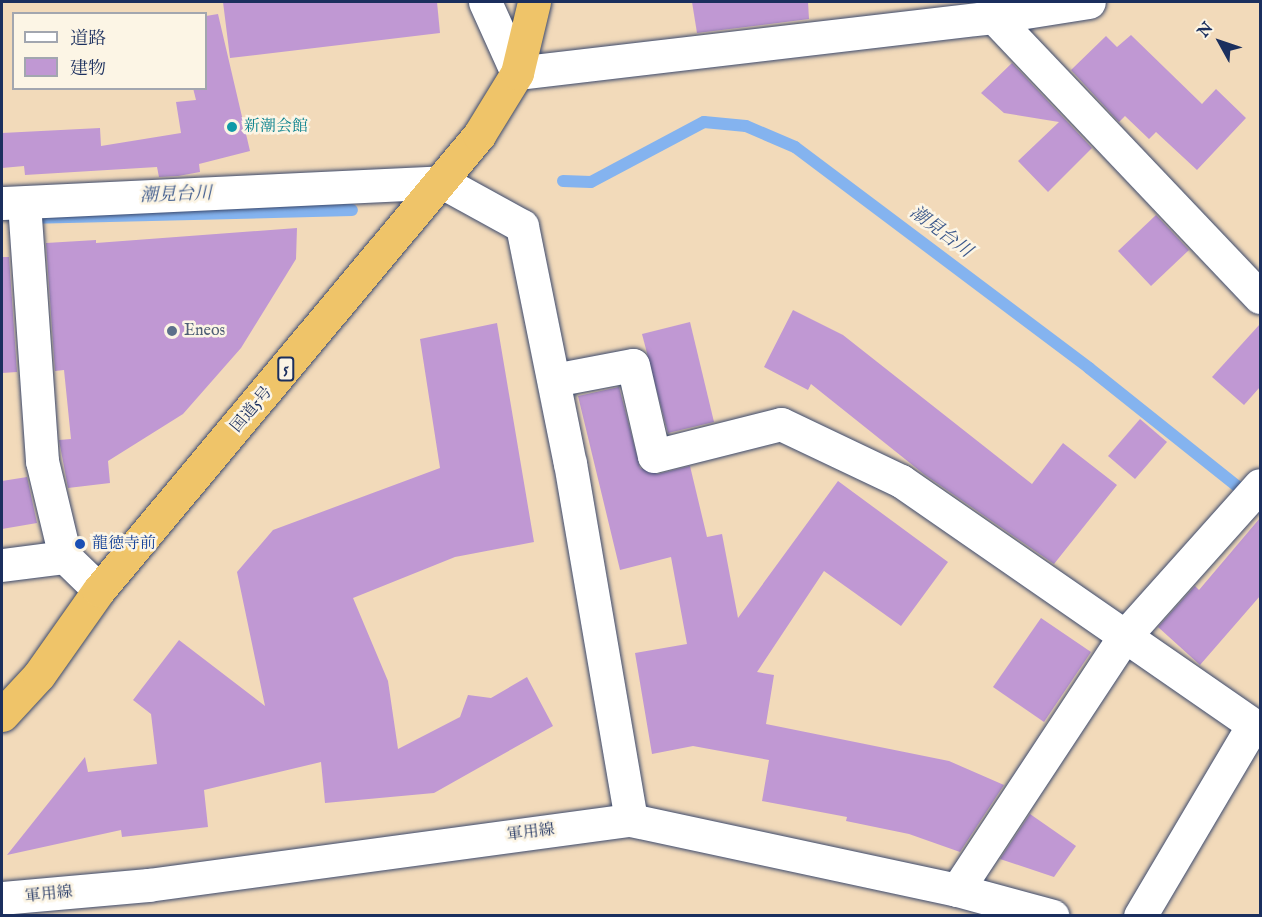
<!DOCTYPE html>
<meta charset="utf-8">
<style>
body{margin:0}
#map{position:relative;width:1262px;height:917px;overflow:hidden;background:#f2daba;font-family:"IM FELL English","Noto Serif JP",serif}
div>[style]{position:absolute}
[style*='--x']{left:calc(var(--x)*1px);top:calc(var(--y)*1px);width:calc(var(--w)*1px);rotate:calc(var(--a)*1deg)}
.stream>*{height:12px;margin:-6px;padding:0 6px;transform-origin:6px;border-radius:6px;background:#84b3ef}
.building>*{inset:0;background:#c098d3}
.roads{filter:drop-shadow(0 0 2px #3b496c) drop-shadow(0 0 2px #3b496c)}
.minor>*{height:33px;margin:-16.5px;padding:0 16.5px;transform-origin:16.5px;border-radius:16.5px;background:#fff}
.highway>*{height:33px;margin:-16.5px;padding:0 16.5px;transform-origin:16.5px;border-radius:16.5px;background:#efc469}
.dots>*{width:16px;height:16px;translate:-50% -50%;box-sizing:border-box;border:3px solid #fcf5e5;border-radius:50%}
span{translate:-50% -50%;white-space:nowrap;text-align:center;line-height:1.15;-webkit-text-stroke:5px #fcf5e5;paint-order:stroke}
.shield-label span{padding:2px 4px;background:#fcf5e5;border:2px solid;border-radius:4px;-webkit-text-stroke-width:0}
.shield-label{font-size:15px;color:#1b2f5e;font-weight:700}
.culture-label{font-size:16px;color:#0d838f}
.left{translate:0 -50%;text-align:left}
.service-label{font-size:16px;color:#4e5e75}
.street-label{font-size:16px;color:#1b2f5e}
.transit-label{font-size:16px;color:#164399}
.water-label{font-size:18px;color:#3a578a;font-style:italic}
.frame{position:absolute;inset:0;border:3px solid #1b2f5e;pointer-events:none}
.legend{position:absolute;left:12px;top:12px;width:195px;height:78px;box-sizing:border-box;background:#fcf5e5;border:2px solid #a2a6af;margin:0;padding:8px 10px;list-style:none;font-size:18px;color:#1b2f5e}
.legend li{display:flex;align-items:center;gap:12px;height:30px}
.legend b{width:30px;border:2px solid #a2a6af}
.north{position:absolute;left:1190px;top:12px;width:60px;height:60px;-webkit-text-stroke:4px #fcf5e5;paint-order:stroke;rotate:310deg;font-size:16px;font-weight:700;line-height:24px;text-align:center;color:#1b2f5e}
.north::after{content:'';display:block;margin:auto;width:21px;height:27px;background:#1b2f5e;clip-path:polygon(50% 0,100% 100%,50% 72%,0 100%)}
</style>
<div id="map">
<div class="stream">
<div style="--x:563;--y:181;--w:28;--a:2"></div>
<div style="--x:591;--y:182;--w:128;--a:-28"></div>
<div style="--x:704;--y:122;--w:42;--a:5.4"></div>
<div style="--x:746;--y:126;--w:53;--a:23.2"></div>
<div style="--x:795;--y:147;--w:368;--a:36.9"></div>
<div style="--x:1089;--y:368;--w:203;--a:38.6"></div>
<div style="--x:26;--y:218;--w:326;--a:-1.4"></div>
</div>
<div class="building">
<div style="clip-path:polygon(223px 2px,437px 2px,440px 33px,230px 58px)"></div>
<div style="clip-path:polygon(692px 2px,808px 2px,809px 19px,697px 33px)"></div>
<div style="clip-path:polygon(218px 14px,250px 151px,199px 164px,200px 172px,178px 176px,159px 177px,157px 167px,25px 175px,24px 166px,2px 168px,2px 133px,100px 128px,101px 146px,181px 133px,176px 102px,196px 100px,193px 88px,206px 88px,206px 16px)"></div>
<div style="clip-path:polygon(1131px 35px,1202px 104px,1216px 89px,1246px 118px,1197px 170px,1156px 132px,1149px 139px,1125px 116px,1119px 122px,1071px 70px,1106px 36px,1117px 47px)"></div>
<div style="clip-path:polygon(1012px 63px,1092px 148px,1048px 192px,1018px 161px,1059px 122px,1004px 113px,981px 93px)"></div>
<div style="clip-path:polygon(1156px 215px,1189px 250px,1151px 286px,1118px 251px)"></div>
<div style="clip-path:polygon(297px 228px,296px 259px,241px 348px,183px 414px,108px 461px,110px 483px,68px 488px,59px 440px,71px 439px,64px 370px,55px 371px,46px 243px,96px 240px,96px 243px)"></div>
<div style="clip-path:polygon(2px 257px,9px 257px,17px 372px,2px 373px)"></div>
<div style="clip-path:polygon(793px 310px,843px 335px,1032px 484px,1063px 443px,1117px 485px,1054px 564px,925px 475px,811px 384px,808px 390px,764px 367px)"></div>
<div style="clip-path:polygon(690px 322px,714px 422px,668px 433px,642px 334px)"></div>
<div style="clip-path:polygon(497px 323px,534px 542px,455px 557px,353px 598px,388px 681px,398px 749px,460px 717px,468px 695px,491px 698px,527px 677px,553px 726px,434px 793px,325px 803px,321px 762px,204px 790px,208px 827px,122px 837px,121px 830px,7px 855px,85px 757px,88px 772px,157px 764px,151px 714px,133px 700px,179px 640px,265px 706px,237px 572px,273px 530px,440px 468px,420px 339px)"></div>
<div style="clip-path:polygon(1260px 324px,1260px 387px,1244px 405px,1212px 377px)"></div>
<div style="clip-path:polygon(619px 387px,640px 468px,658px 474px,690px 466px,707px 537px,722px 534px,738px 618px,838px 481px,948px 562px,901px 626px,824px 571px,757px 672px,774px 675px,766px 724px,949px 761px,1004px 785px,960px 852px,909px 834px,846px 821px,847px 817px,762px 801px,769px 760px,693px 746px,652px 754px,635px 653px,687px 644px,671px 557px,620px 570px,578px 396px)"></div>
<div style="clip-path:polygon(1140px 419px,1167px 442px,1135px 479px,1108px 456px)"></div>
<div style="clip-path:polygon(27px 477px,37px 523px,2px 529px,2px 481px)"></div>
<div style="clip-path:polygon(1260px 518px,1260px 596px,1200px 665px,1158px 627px,1195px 586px,1199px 590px)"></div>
<div style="clip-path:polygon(1041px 618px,1091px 652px,1044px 722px,993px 687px)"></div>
<div style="clip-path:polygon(1030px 814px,1076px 846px,1054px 877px,1000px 859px)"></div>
</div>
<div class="roads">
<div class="minor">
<div style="--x:485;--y:2;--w:78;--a:65.7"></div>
<div style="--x:517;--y:73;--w:480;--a:-6.7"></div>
<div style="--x:994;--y:17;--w:96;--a:-9"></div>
<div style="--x:994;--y:17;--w:386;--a:46.5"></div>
<div style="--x:2;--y:203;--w:441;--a:-2.7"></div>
<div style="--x:442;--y:182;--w:91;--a:28.8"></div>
<div style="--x:522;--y:226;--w:242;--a:78.6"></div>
<div style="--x:570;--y:463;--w:362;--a:80.3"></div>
<div style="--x:24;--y:203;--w:259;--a:86"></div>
<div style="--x:42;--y:461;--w:99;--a:76.5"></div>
<div style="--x:65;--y:557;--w:47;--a:44.1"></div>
<div style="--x:554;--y:380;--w:80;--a:-10.8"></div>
<div style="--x:633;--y:365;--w:93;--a:77"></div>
<div style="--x:654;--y:456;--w:131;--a:-14.1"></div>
<div style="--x:781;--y:424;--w:133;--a:25.4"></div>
<div style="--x:901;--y:481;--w:437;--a:34.7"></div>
<div style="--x:2;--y:565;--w:64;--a:-7.2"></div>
<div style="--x:957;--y:890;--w:302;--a:-56.6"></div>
<div style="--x:1123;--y:638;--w:205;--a:-48.2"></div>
<div style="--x:2;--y:898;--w:147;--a:-5.1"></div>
<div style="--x:148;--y:885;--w:487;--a:-7.7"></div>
<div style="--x:631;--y:820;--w:333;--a:12.1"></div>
<div style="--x:957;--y:890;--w:99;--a:15.2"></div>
<div style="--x:1140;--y:916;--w:222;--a:-59.4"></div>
</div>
<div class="highway">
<div style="--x:2;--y:715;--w:54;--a:-47.2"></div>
<div style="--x:39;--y:675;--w:104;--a:-54.8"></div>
<div style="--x:99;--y:590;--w:593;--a:-50.13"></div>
<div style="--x:479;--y:135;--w:73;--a:-58.5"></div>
<div style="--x:517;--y:73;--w:73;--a:-76.5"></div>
</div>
</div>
<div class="dots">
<div style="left:232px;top:127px;background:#0f9aa8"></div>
<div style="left:172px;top:331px;background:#5c6f8a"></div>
<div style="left:80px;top:544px;background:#1a4fb4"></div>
</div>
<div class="shield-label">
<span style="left:286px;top:369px">5</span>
</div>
<div class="culture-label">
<span class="left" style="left:244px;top:127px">新潮会館</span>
</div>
<div class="service-label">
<span class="left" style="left:184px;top:331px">Eneos</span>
</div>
<div class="street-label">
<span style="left:252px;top:410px;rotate:-50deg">国道5号</span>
<span style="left:531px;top:833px;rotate:-7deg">軍用線</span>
<span style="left:49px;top:895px;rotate:-6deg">軍用線</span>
</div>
<div class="transit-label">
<span class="left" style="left:92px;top:544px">龍徳寺前</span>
</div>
<div class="water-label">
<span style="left:176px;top:196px;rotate:-2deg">潮見台川</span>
<span style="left:940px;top:233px;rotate:37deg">潮見台川</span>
</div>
<div class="frame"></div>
<ul class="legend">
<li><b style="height:8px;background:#fff"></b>道路</li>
<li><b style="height:16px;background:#c098d3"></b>建物</li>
</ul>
<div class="north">N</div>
</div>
